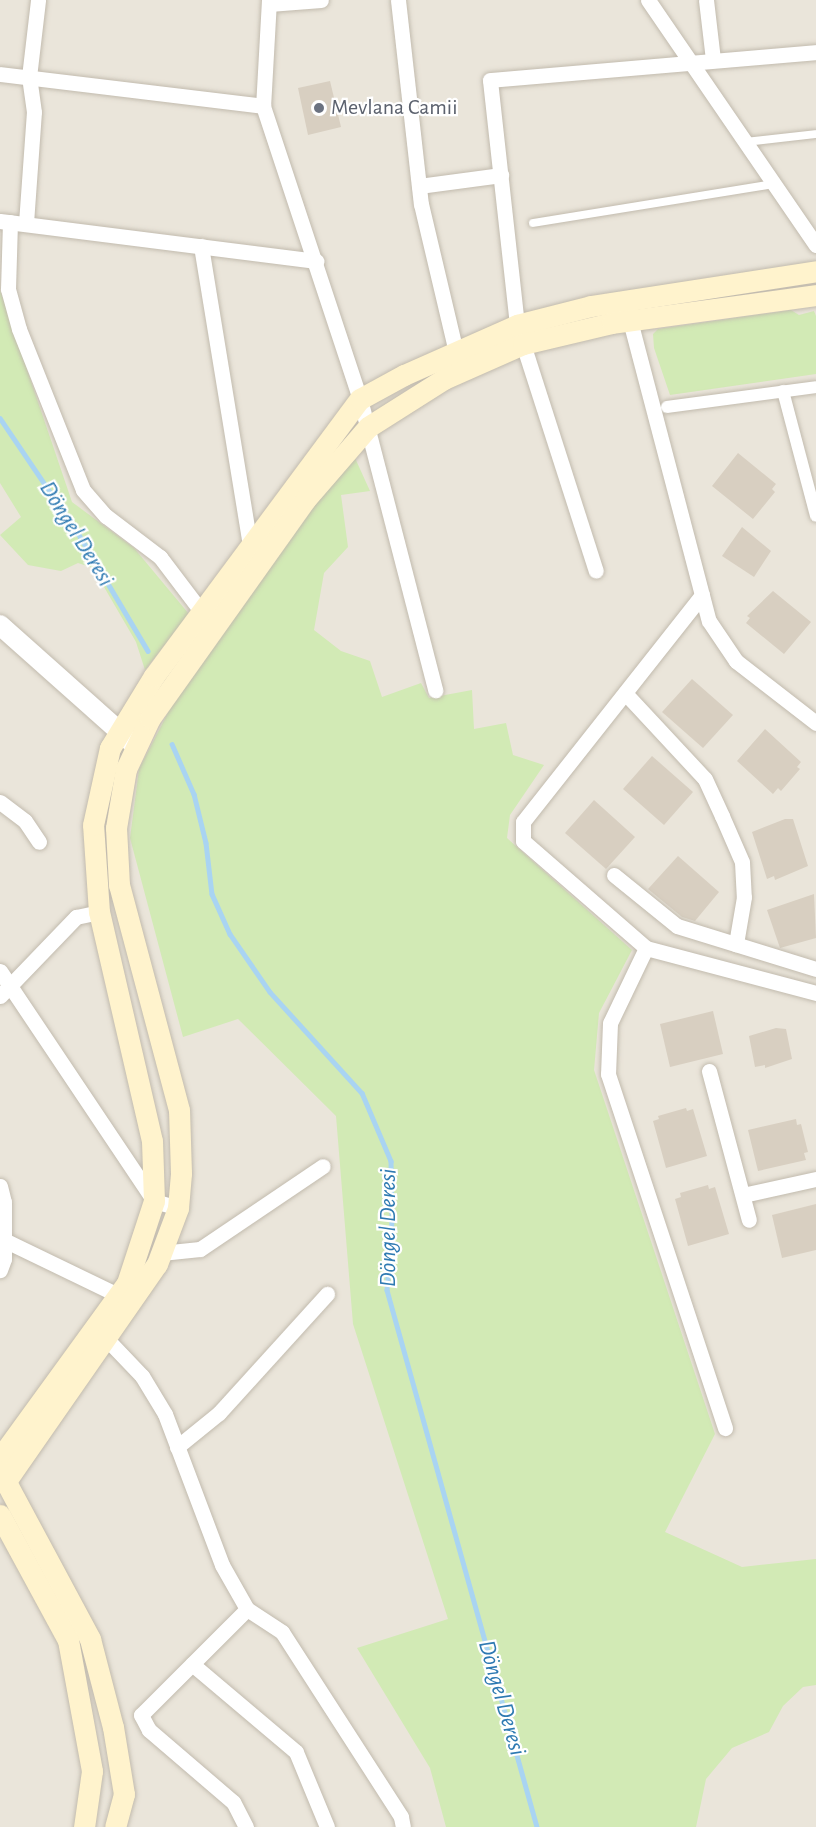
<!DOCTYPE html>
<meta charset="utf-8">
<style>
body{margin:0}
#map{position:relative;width:816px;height:1827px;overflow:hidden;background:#f6f3ec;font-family:"Alegreya Sans",sans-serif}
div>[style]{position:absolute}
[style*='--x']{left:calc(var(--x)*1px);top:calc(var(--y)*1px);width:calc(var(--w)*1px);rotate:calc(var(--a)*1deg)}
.residential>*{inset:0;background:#eae5da}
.green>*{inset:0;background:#d2eab5}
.stream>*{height:4.5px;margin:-2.25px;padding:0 2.25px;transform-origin:2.25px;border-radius:2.25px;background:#a9d4f2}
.building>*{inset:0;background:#d8cfc1}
.roads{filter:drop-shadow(0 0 2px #c2bbae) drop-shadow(0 0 2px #c2bbae)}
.service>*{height:8px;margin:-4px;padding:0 4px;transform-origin:4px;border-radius:4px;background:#fff}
.pedestrian>*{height:12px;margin:-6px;padding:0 6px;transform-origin:6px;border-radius:6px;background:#fff}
.minor>*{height:15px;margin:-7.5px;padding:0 7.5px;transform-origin:7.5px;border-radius:7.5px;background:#fff}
.tertiary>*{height:20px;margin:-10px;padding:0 10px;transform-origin:10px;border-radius:10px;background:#fff}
.secondary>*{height:21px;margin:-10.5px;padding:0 10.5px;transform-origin:10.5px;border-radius:10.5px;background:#fff3cd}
.dots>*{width:16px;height:16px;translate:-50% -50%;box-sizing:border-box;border:3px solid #fff;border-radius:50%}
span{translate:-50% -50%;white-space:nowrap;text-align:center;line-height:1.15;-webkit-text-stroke:4.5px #fff;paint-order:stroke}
.worship-label{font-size:22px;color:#5b616d}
.left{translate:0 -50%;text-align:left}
.water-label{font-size:24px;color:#2e7ab2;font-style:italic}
</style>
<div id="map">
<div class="residential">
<div style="clip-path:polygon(0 0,816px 0,816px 1827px,0 1827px)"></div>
</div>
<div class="green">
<div style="clip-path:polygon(0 290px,72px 502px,134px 548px,189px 614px,145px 670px,136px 642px,93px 568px,78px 563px,61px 571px,28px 565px,0 535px,21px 517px,0 483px)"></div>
<div style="clip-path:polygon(791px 310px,799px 315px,814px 311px,816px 316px,816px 374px,670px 395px,654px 348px,653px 334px,658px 329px)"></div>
<div style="clip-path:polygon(355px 458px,370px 491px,341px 495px,348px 547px,324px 573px,314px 630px,341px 651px,370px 661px,382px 697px,421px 683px,429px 698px,472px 690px,474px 729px,506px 723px,513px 755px,544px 765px,510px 815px,507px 838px,632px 950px,599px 1013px,594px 1070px,715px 1434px,665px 1532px,742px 1567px,816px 1559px,816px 1685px,803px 1687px,783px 1706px,769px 1732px,732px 1748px,706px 1779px,696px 1827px,446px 1827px,430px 1768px,357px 1648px,448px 1619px,353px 1324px,336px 1116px,238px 1019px,183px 1037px,130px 838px,139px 769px,174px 701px,307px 508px)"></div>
</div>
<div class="stream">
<div style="--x:0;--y:418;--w:139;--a:55.9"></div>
<div style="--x:78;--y:533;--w:137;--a:59.3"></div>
<div style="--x:172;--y:744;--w:55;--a:66.3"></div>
<div style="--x:194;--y:794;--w:50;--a:76.2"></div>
<div style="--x:206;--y:843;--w:51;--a:83.3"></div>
<div style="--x:212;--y:894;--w:44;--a:65.8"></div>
<div style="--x:230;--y:934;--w:70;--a:55.4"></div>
<div style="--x:270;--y:992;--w:137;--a:47.7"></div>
<div style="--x:362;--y:1093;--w:74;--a:66.9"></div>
<div style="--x:391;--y:1161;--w:60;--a:89"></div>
<div style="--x:392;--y:1221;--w:69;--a:94.1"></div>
<div style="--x:387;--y:1290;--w:558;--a:74.39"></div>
</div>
<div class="building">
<div style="clip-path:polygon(330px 81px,341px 127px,308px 135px,298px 88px)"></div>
<div style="clip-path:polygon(738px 453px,776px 484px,772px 489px,775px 492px,753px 519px,712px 486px)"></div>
<div style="clip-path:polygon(742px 527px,771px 551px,754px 577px,722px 556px)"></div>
<div style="clip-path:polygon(773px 591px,811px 622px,784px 654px,746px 623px,750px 618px,747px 616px)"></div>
<div style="clip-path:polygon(692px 679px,733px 715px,703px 748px,662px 712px)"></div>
<div style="clip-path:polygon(765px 729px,801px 762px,797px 767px,800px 769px,781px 791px,778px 788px,773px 794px,737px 761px)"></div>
<div style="clip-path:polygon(652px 756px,693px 792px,664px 825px,623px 789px)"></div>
<div style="clip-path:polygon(594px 800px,635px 837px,606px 869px,565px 833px)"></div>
<div style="clip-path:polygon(785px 819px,793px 819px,808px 866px,775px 880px,774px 876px,767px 879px,752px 832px)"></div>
<div style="clip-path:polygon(678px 856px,719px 892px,695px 921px,682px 917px,648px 889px)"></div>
<div style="clip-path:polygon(814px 894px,816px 938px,780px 948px,767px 910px)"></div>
<div style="clip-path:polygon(713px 1011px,723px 1054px,670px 1067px,660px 1024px)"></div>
<div style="clip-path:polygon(776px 1028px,786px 1029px,792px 1059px,765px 1068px,765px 1065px,755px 1067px,749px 1036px)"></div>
<div style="clip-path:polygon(686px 1108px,687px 1111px,693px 1109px,707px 1156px,666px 1168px,653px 1121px,659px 1119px,658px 1116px)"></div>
<div style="clip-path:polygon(796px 1119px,797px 1125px,801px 1124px,808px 1152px,804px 1153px,806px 1160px,758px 1171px,748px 1130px)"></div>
<div style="clip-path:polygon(708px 1185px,709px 1189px,715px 1187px,729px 1234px,688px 1246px,675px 1199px,681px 1197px,680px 1193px)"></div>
<div style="clip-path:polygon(816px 1204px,816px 1250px,782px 1258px,772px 1215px)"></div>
</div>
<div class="roads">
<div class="service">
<div style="--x:745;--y:142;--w:71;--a:-6.4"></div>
<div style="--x:533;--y:223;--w:243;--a:-9.2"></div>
</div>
<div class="pedestrian">
<div style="--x:783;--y:391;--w:129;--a:75.2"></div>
<div style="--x:667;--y:407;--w:150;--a:-7.6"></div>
</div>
<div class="minor">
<div style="--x:269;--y:0;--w:106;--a:93.2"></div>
<div style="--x:263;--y:106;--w:309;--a:71.7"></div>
<div style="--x:360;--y:399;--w:301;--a:75.5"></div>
<div style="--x:398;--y:0;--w:205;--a:83.6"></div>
<div style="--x:421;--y:204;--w:152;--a:76.7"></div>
<div style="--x:648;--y:0;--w:297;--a:55.6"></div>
<div style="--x:706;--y:0;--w:60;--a:83.3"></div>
<div style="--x:269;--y:4;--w:52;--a:-4.4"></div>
<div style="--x:0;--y:74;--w:265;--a:6.9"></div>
<div style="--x:419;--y:186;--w:83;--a:-7.6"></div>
<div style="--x:0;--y:221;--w:319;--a:7.2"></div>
<div style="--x:10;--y:222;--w:67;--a:91.7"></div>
<div style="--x:8;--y:289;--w:41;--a:74.6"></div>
<div style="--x:19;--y:329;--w:173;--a:68.3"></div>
<div style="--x:83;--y:490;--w:35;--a:49"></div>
<div style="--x:106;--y:516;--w:68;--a:37.2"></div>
<div style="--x:160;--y:557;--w:68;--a:52.8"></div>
<div style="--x:26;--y:223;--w:111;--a:-85.9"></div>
<div style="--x:34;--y:112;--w:35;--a:-98"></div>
<div style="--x:29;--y:77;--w:78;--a:-83.3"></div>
<div style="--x:201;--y:246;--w:302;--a:80.7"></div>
<div style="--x:628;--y:313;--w:318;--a:75.3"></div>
<div style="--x:709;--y:621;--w:48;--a:56"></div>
<div style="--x:736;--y:661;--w:101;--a:37.8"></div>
<div style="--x:517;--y:325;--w:246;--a:-96.3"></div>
<div style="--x:490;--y:80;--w:327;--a:-4.9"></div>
<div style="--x:523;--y:344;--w:238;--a:72.2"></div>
<div style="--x:702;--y:595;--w:289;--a:128.3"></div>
<div style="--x:523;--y:822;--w:19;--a:90"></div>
<div style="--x:523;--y:841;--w:163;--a:41"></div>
<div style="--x:646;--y:948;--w:176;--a:14.8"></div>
<div style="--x:625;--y:693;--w:117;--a:47.1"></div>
<div style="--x:705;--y:779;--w:41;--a:65.3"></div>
<div style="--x:722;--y:816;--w:50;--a:66.5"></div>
<div style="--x:742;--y:862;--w:35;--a:87"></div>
<div style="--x:744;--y:897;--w:48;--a:99.7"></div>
<div style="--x:0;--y:802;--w:31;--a:37"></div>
<div style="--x:25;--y:821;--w:25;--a:56"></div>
<div style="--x:614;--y:875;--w:81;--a:39"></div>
<div style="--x:677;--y:926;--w:145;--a:17.2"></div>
<div style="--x:646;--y:948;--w:83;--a:115.6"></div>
<div style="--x:610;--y:1023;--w:51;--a:92.2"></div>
<div style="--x:608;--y:1074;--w:373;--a:71.7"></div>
<div style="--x:0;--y:971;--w:277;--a:56.2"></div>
<div style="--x:154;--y:1201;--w:25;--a:16"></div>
<div style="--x:0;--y:996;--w:110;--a:-46.1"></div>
<div style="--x:76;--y:917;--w:24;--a:-12"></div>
<div style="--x:709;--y:1071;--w:154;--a:75"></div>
<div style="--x:0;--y:1186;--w:16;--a:76"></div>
<div style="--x:4;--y:1202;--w:57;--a:90"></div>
<div style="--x:4;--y:1259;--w:12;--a:110"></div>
<div style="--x:743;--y:1195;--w:75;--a:-12.4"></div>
<div style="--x:4;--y:1240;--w:127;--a:25.8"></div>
<div style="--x:161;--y:1253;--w:39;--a:-6"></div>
<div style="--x:200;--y:1249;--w:148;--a:-34"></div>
<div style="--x:99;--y:1331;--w:62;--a:46.3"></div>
<div style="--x:142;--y:1376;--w:44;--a:58.8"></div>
<div style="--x:165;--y:1414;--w:161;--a:69.3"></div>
<div style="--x:222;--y:1565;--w:51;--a:60.4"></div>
<div style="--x:247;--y:1609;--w:42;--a:33.3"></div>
<div style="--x:282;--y:1632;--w:220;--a:57.2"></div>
<div style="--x:401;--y:1817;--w:10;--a:79"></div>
<div style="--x:177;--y:1447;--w:54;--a:-39"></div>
<div style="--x:219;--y:1413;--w:161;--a:-47.8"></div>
<div style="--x:192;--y:1664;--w:136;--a:40.2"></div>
<div style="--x:296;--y:1752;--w:81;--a:67.5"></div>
<div style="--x:246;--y:1827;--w:28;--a:-117"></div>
<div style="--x:233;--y:1802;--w:111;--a:-139.4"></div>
<div style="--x:149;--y:1730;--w:17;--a:-118"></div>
<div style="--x:141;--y:1715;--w:150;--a:-45"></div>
</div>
<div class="tertiary">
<div style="--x:0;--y:625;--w:183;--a:41.7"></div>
</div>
<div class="secondary">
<div style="--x:0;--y:1458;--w:216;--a:-54"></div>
<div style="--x:127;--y:1283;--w:86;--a:-71.8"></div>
<div style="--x:154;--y:1201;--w:60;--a:-91.9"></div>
<div style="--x:152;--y:1141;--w:235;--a:-103"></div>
<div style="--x:99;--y:912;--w:87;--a:-93.9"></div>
<div style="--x:93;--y:825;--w:79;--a:-77.6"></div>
<div style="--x:110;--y:748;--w:84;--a:-58.6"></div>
<div style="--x:154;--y:676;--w:345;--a:-53.4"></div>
<div style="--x:360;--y:399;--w:50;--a:-28.6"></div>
<div style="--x:404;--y:375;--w:124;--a:-23.9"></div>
<div style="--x:517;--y:325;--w:76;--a:-14.4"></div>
<div style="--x:591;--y:306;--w:228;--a:-8.8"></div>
<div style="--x:0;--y:1471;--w:191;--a:61.8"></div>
<div style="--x:90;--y:1639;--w:91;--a:75.4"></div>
<div style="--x:113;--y:1727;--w:68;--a:80.7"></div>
<div style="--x:124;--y:1794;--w:34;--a:105"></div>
<div style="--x:6;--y:1481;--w:264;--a:-55.2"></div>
<div style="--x:157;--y:1264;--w:60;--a:-69.4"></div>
<div style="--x:178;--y:1208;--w:35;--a:-85"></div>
<div style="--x:181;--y:1173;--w:63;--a:-91.8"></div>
<div style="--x:179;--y:1110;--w:233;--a:-104.9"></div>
<div style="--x:119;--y:885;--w:57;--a:-93"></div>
<div style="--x:116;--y:828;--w:60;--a:-80.4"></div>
<div style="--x:126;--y:769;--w:56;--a:-64.8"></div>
<div style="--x:150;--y:718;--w:267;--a:-54.6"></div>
<div style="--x:305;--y:500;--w:96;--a:-49.2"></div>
<div style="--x:368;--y:427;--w:90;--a:-32.3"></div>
<div style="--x:444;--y:379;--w:86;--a:-23.9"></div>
<div style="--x:523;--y:344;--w:91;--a:-13.3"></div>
<div style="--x:612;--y:323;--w:206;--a:-7.8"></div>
<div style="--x:0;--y:1515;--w:142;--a:61.5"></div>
<div style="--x:68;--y:1640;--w:133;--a:79.6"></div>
<div style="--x:92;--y:1771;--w:57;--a:98.1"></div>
</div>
</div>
<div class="dots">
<div style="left:319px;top:108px;background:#6b7280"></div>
</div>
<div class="worship-label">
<span class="left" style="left:331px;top:108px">Mevlana Camii</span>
</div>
<div class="water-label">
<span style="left:76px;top:534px;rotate:58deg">Döngel Deresi</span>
<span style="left:389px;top:1228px;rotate:-90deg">Döngel Deresi</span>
<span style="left:501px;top:1698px;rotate:74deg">Döngel Deresi</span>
</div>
</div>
